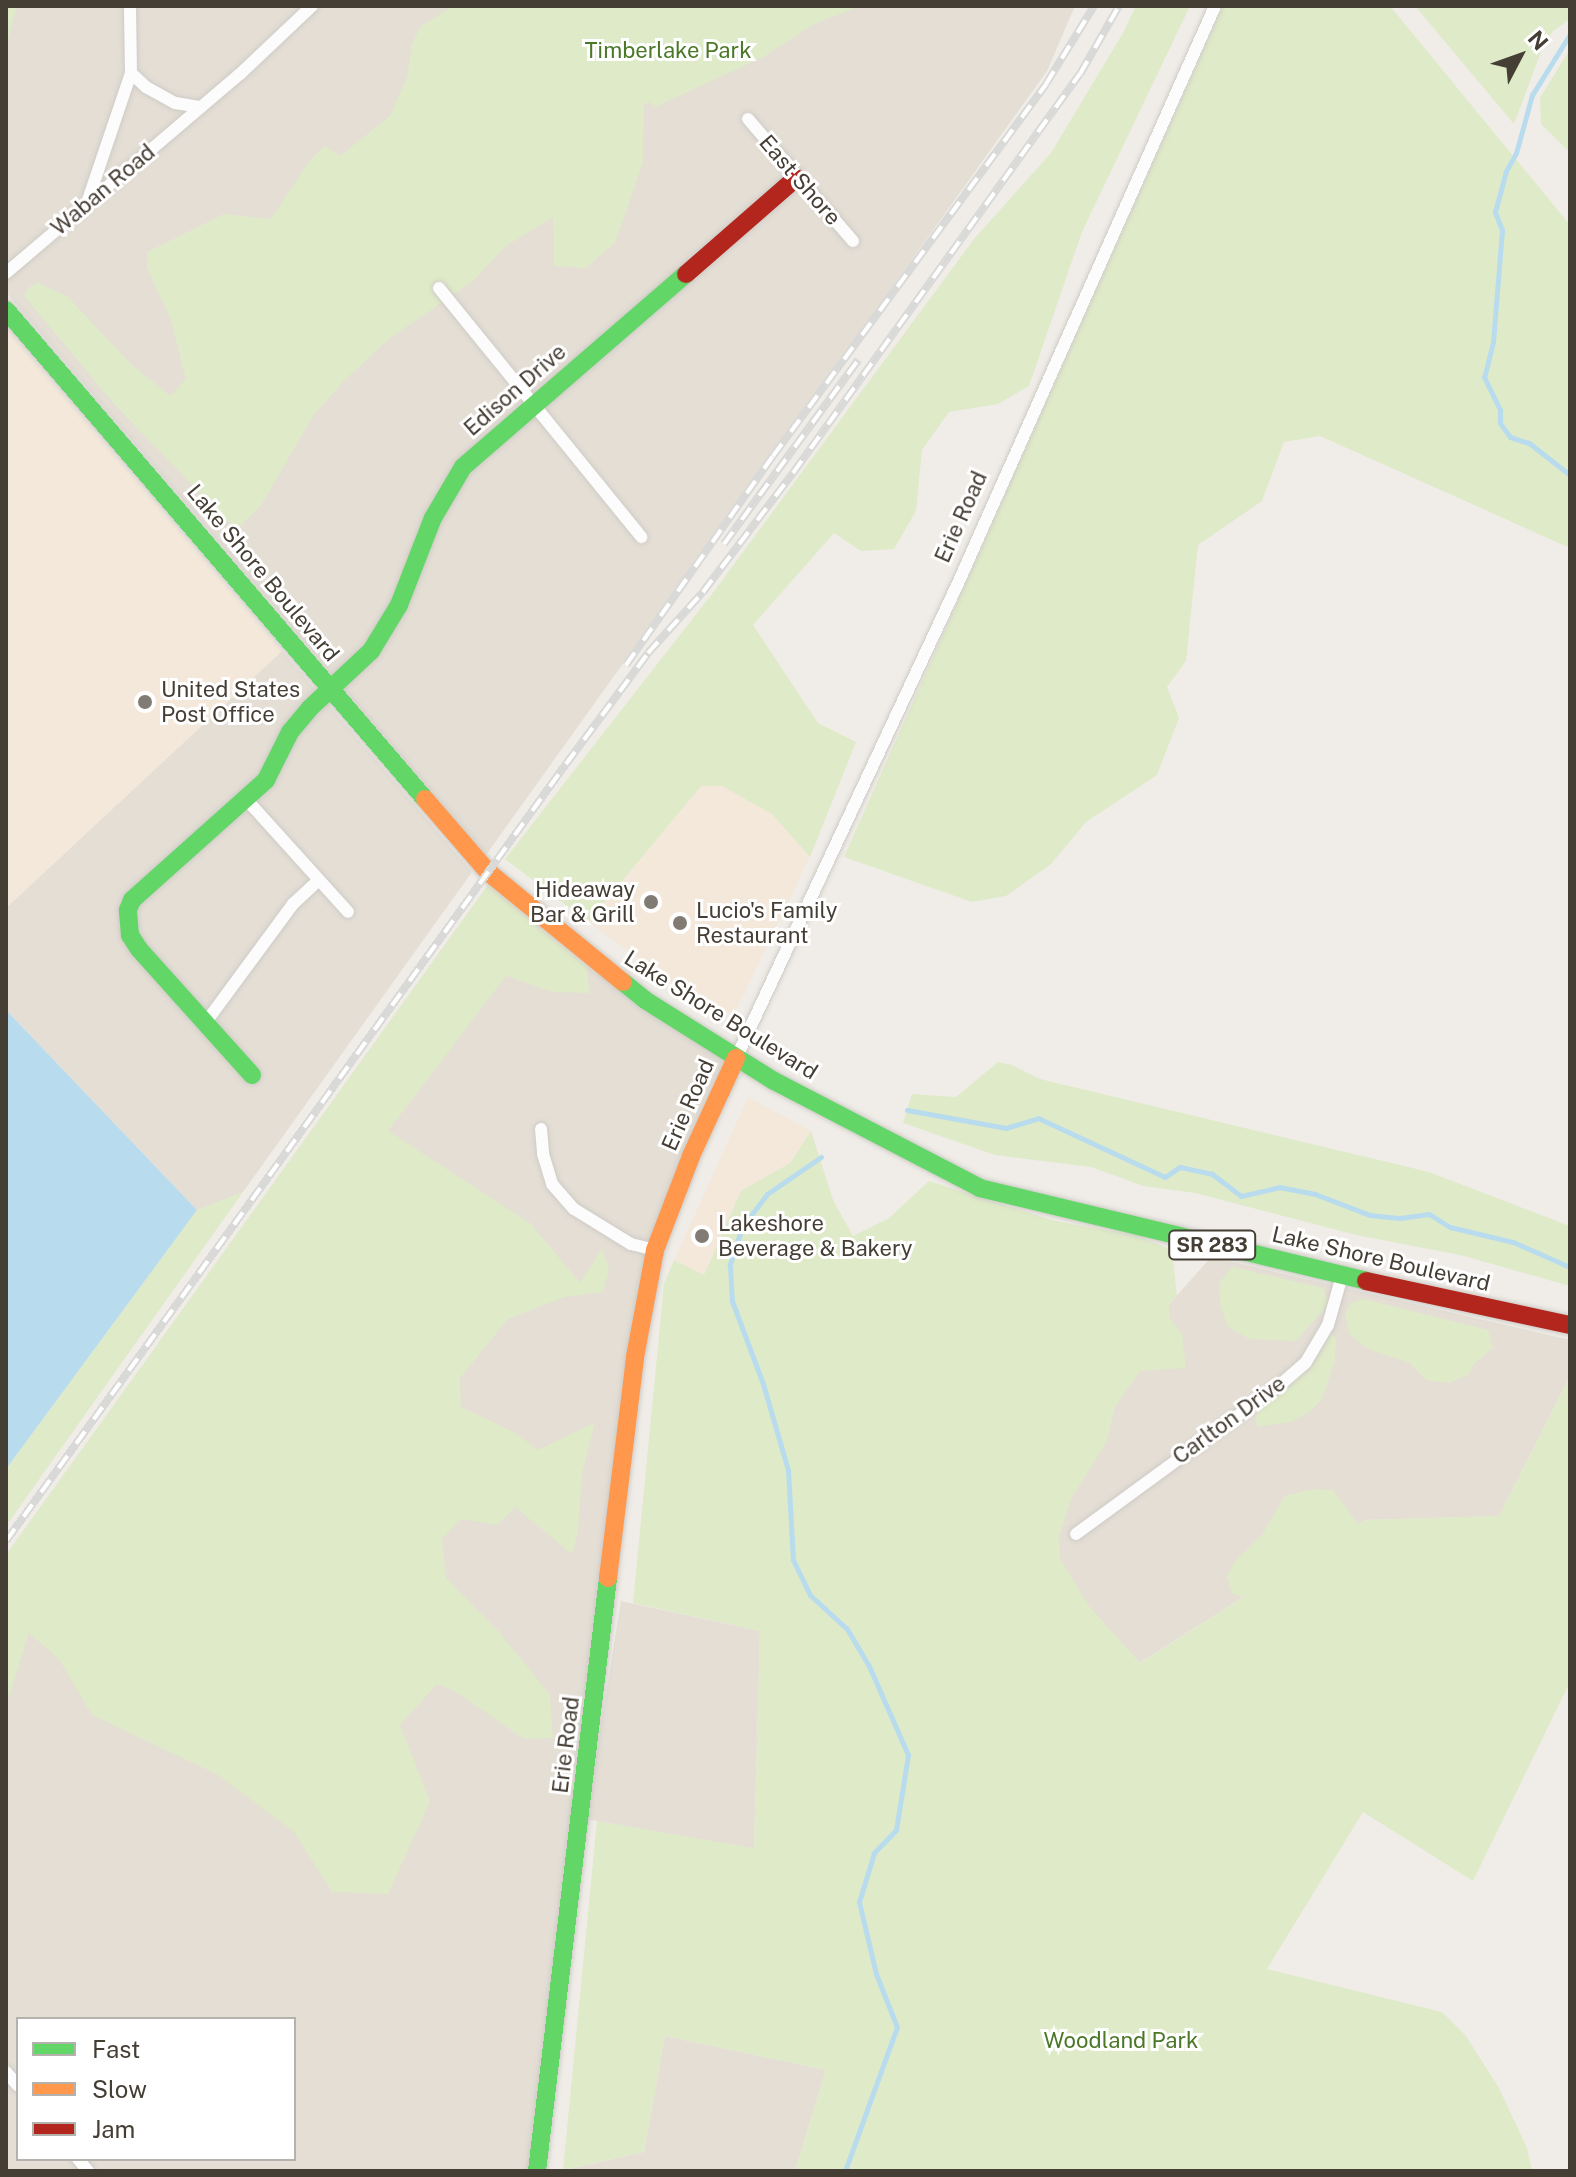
<!DOCTYPE html>
<style>
body{margin:0}
#map{position:relative;width:1576px;height:2177px;overflow:hidden;background:#f0ede8;font-family:"Public Sans",sans-serif}
div>[style]{position:absolute}
[style*='--x']{left:calc(var(--x)*1px);top:calc(var(--y)*1px);width:calc(var(--w)*1px);rotate:calc(var(--a)*1deg)}
.residential>*{inset:0;background:#e4ded5}
.commercial>*{inset:0;background:#f3e8da}
.green>*{inset:0;background:#dfeac8}
.water>*{inset:0;background:#b8dcee}
.stream>*{height:5px;margin:-2.5px;padding:0 2.5px;transform-origin:2.5px;border-radius:2.5px;background:#b8dcee}
.roads{filter:drop-shadow(0 0 2px #cecbc6) drop-shadow(0 0 2px #cecbc6)}
.street>*{height:12px;margin:-6px;padding:0 6px;transform-origin:6px;border-radius:6px;background:#fdfcfc}
.fast>*{height:18px;margin:-9px;padding:0 9px;transform-origin:9px;border-radius:9px;background:#63d668}
.slow>*{height:18px;margin:-9px;padding:0 9px;transform-origin:9px;border-radius:9px;background:#ff974d}
.jam>*{height:18px;margin:-9px;padding:0 9px;transform-origin:9px;border-radius:9px;background:#b3261e}
.rail>*{height:8px;margin-top:-4px;transform-origin:0;background:repeating-linear-gradient(90deg,#fff 0 15px,#d9d9d8 0 30px);box-sizing:border-box;border-block:2px solid #d9d9d8}
.dots>*{width:22px;height:22px;translate:-50% -50%;box-sizing:border-box;border:4px solid #fff;border-radius:50%}
span{translate:-50% -50%;white-space:nowrap;text-align:center;line-height:1.15;-webkit-text-stroke:6px #fff;paint-order:stroke}
.shield-label span{padding:2px 6px;background:#fff;border:2px solid;border-radius:6px;-webkit-text-stroke-width:0}
.shield-label{font-size:20px;color:#453e35;font-weight:700}
.park-label{font-size:22px;color:#4b7827}
.street-label{font-size:22px;color:#453e35}
.poi-label{font-size:22px;color:#453e35}
.left{translate:0 -50%;text-align:left}
.right{translate:-100% -50%;text-align:right}
.frame{position:absolute;inset:0;border:8px solid #453e35;pointer-events:none}
.legend{position:absolute;left:16px;top:2017px;width:280px;height:144px;box-sizing:border-box;background:#fff;border:2px solid #b5b2ae;margin:0;padding:10px 14px;list-style:none;font-size:24px;color:#453e35}
.legend li{display:flex;align-items:center;gap:16px;height:40px}
.legend b{width:40px;border:2px solid #b5b2ae}
.north{position:absolute;left:1480px;top:16px;width:80px;height:80px;-webkit-text-stroke:6px #fff;paint-order:stroke;rotate:49deg;font-size:22px;font-weight:700;line-height:32px;text-align:center;color:#453e35}
.north::after{content:'';display:block;margin:auto;width:28px;height:36px;background:#453e35;clip-path:polygon(50% 0,100% 100%,50% 72%,0 100%)}
</style>
<div id="map">
<div class="residential">
<div style="clip-path:polygon(6px 6px,1075px 6px,1047px 71px,486px 855px,6px 292px)"></div>
<div style="clip-path:polygon(282px 651px,472px 872px,243px 1192px,197px 1210px,6px 1010px,6px 908px)"></div>
<div style="clip-path:polygon(488px 885px,586px 966px,727px 1062px,650px 1238px,621px 1390px,575px 1821px,528px 2171px,96px 2171px,86px 2159px,294px 2159px,294px 2019px,18px 2019px,18px 2076px,6px 2062px,6px 1555px)"></div>
<div style="clip-path:polygon(1211px 1257px,1570px 1340px,1570px 1376px,1499px 1516px,1365px 1520px,1103px 1686px,992px 1504px)"></div>
<div style="clip-path:polygon(621px 1601px,760px 1631px,754px 1849px,586px 1819px)"></div>
<div style="clip-path:polygon(665px 2036px,826px 2070px,795px 2171px,560px 2171px,644px 2152px)"></div>
<div style="clip-path:polygon(6px 2079px,18px 2094px,18px 2159px,72px 2159px,82px 2171px,6px 2171px)"></div>
</div>
<div class="commercial">
<div style="clip-path:polygon(6px 328px,282px 651px,6px 908px)"></div>
<div style="clip-path:polygon(700px 786px,722px 786px,772px 814px,810px 857px,734px 1014px,704px 1006px,588px 922px)"></div>
<div style="clip-path:polygon(748px 1097px,811px 1131px,790px 1163px,741px 1191px,704px 1275px,674px 1260px)"></div>
</div>
<div class="green">
<div style="clip-path:polygon(6px 6px,17px 6px,6px 46px)"></div>
<div style="clip-path:polygon(453px 6px,861px 6px,814px 24px,765px 56px,655px 107px,650px 102px,644px 104px,643px 162px,615px 243px,586px 268px,554px 266px,553px 217px,506px 246px,473px 281px,390px 338px,344px 381px,313px 416px,262px 504px,236px 530px,114px 404px,24px 296px,29px 287px,38px 283px,67px 296px,130px 363px,170px 396px,186px 379px,171px 320px,147px 268px,147px 252px,224px 214px,271px 219px,310px 160px,325px 146px,340px 156px,390px 116px,407px 77px,412px 44px,421px 26px)"></div>
<div style="clip-path:polygon(1136px 6px,1190px 6px,1082px 232px,1029px 386px,998px 404px,949px 412px,922px 450px,916px 511px,894px 549px,861px 551px,834px 533px,753px 625px,818px 723px,856px 742px,810px 857px,772px 814px,722px 786px,701px 786px,588px 922px,505px 859px,715px 590px,974px 239px,1051px 153px,1123px 33px)"></div>
<div style="clip-path:polygon(1223px 6px,1390px 6px,1570px 225px,1570px 548px,1320px 436px,1284px 442px,1262px 501px,1198px 545px,1186px 661px,1167px 687px,1179px 718px,1157px 775px,1086px 822px,1051px 864px,1006px 896px,972px 902px,844px 857px)"></div>
<div style="clip-path:polygon(1415px 6px,1570px 6px,1570px 19px,1553px 31px,1544px 44px,1514px 124px)"></div>
<div style="clip-path:polygon(1570px 49px,1570px 153px,1541px 124px,1540px 98px)"></div>
<div style="clip-path:polygon(488px 885px,586px 966px,590px 993px,553px 992px,506px 976px,388px 1131px,530px 1223px,580px 1283px,602px 1249px,609px 1269px,603px 1292px,565px 1297px,508px 1319px,460px 1378px,461px 1407px,514px 1432px,538px 1450px,595px 1422px,582px 1474px,578px 1532px,572px 1554px,515px 1507px,497px 1525px,462px 1519px,442px 1538px,446px 1578px,500px 1633px,550px 1695px,553px 1738px,524px 1739px,456px 1692px,437px 1684px,400px 1725px,430px 1802px,388px 1894px,332px 1892px,294px 1832px,218px 1775px,92px 1715px,59px 1659px,29px 1633px,6px 1706px,6px 1555px)"></div>
<div style="clip-path:polygon(998px 1062px,1012px 1065px,1040px 1079px,1429px 1172px,1570px 1226px,1570px 1286px,1460px 1255px,1356px 1235px,1195px 1193px,1143px 1186px,1091px 1167px,995px 1155px,903px 1123px,912px 1094px,956px 1097px)"></div>
<div style="clip-path:polygon(811px 1131px,833px 1200px,853px 1236px,889px 1218px,929px 1181px,1055px 1221px,1135px 1235px,1172px 1250px,1177px 1296px,1169px 1304px,1170px 1319px,1182px 1334px,1186px 1368px,1140px 1371px,1115px 1407px,1106px 1443px,1071px 1499px,1059px 1537px,1060px 1558px,1088px 1605px,1140px 1663px,1244px 1597px,1232px 1594px,1227px 1576px,1235px 1561px,1262px 1535px,1285px 1496px,1312px 1489px,1333px 1490px,1358px 1524px,1365px 1520px,1499px 1516px,1570px 1376px,1570px 1682px,1473px 1881px,1363px 1812px,1267px 1969px,1442px 2012px,1466px 2036px,1499px 2088px,1527px 2148px,1532px 2171px,795px 2171px,826px 2070px,665px 2036px,644px 2152px,563px 2170px,597px 1821px,754px 1848px,760px 1631px,633px 1603px,664px 1284px,674px 1260px,704px 1275px,741px 1191px,790px 1163px)"></div>
<div style="clip-path:polygon(243px 1192px,6px 1526px,6px 1469px,197px 1210px)"></div>
<div style="clip-path:polygon(1232px 1267px,1323px 1288px,1329px 1304px,1296px 1341px,1249px 1339px,1228px 1327px,1220px 1305px,1219px 1283px)"></div>
<div style="clip-path:polygon(1364px 1299px,1488px 1330px,1493px 1348px,1474px 1364px,1468px 1375px,1448px 1383px,1426px 1380px,1410px 1363px,1368px 1349px,1349px 1334px,1345px 1315px,1350px 1303px)"></div>
<div style="clip-path:polygon(1330px 1332px,1336px 1338px,1335px 1360px,1322px 1399px,1310px 1412px,1290px 1422px,1258px 1427px,1255px 1420px,1259px 1409px,1287px 1379px,1307px 1372px,1325px 1347px)"></div>
</div>
<div class="water">
<div style="clip-path:polygon(6px 1010px,197px 1210px,6px 1469px)"></div>
</div>
<div class="stream">
<div style="--x:1570;--y:34;--w:72;--a:121.9"></div>
<div style="--x:1532;--y:95;--w:60;--a:105.4"></div>
<div style="--x:1516;--y:153;--w:21;--a:119"></div>
<div style="--x:1506;--y:171;--w:42;--a:105"></div>
<div style="--x:1495;--y:212;--w:19;--a:69"></div>
<div style="--x:1502;--y:230;--w:112;--a:94.6"></div>
<div style="--x:1493;--y:342;--w:36;--a:104"></div>
<div style="--x:1484;--y:377;--w:37;--a:64"></div>
<div style="--x:1500;--y:410;--w:13;--a:90"></div>
<div style="--x:1500;--y:423;--w:17;--a:54"></div>
<div style="--x:1510;--y:437;--w:20;--a:18"></div>
<div style="--x:1529;--y:443;--w:52;--a:38"></div>
<div style="--x:907;--y:1110;--w:101;--a:10.3"></div>
<div style="--x:1006;--y:1128;--w:34;--a:-17"></div>
<div style="--x:1038;--y:1118;--w:140;--a:24.9"></div>
<div style="--x:1165;--y:1177;--w:18;--a:-34"></div>
<div style="--x:1180;--y:1167;--w:33;--a:12"></div>
<div style="--x:1212;--y:1174;--w:36;--a:37"></div>
<div style="--x:1241;--y:1196;--w:39;--a:-13"></div>
<div style="--x:1279;--y:1187;--w:37;--a:11"></div>
<div style="--x:1315;--y:1194;--w:59;--a:20.9"></div>
<div style="--x:1370;--y:1215;--w:30;--a:6"></div>
<div style="--x:1400;--y:1218;--w:29;--a:-8"></div>
<div style="--x:1429;--y:1214;--w:25;--a:32"></div>
<div style="--x:1450;--y:1227;--w:65;--a:13.4"></div>
<div style="--x:1513;--y:1242;--w:62;--a:23.7"></div>
<div style="--x:821;--y:1157;--w:65;--a:145.6"></div>
<div style="--x:767;--y:1194;--w:41;--a:127.1"></div>
<div style="--x:742;--y:1227;--w:40;--a:108"></div>
<div style="--x:730;--y:1265;--w:36;--a:87"></div>
<div style="--x:732;--y:1301;--w:89;--a:69.5"></div>
<div style="--x:763;--y:1384;--w:90;--a:73.8"></div>
<div style="--x:788;--y:1470;--w:90;--a:86.8"></div>
<div style="--x:793;--y:1560;--w:39;--a:64"></div>
<div style="--x:810;--y:1595;--w:50;--a:42.6"></div>
<div style="--x:847;--y:1629;--w:43;--a:59.3"></div>
<div style="--x:869;--y:1666;--w:97;--a:66.3"></div>
<div style="--x:908;--y:1755;--w:76;--a:99.1"></div>
<div style="--x:896;--y:1830;--w:32;--a:134"></div>
<div style="--x:874;--y:1853;--w:51;--a:107"></div>
<div style="--x:859;--y:1902;--w:74;--a:76.7"></div>
<div style="--x:876;--y:1974;--w:57;--a:68.4"></div>
<div style="--x:897;--y:2027;--w:153;--a:109.9"></div>
</div>
<div class="roads">
<div class="street">
<div style="--x:131;--y:73;--w:21;--a:43"></div>
<div style="--x:146;--y:87;--w:33;--a:29"></div>
<div style="--x:175;--y:103;--w:26;--a:9"></div>
<div style="--x:748;--y:119;--w:161;--a:49.3"></div>
<div style="--x:88;--y:200;--w:134;--a:-71.3"></div>
<div style="--x:131;--y:73;--w:67;--a:-90.9"></div>
<div style="--x:6;--y:273;--w:307;--a:-40.4"></div>
<div style="--x:240;--y:74;--w:99;--a:-43.4"></div>
<div style="--x:439;--y:288;--w:321;--a:50.9"></div>
<div style="--x:246;--y:799;--w:152;--a:47.9"></div>
<div style="--x:206;--y:1022;--w:147;--a:-53.6"></div>
<div style="--x:293;--y:904;--w:35;--a:-43"></div>
<div style="--x:736;--y:1058;--w:527;--a:-64.94"></div>
<div style="--x:959;--y:581;--w:629;--a:-66"></div>
<div style="--x:541;--y:1129;--w:25;--a:85"></div>
<div style="--x:543;--y:1154;--w:31;--a:73"></div>
<div style="--x:552;--y:1184;--w:33;--a:49"></div>
<div style="--x:574;--y:1209;--w:67;--a:31.6"></div>
<div style="--x:631;--y:1244;--w:25;--a:14"></div>
<div style="--x:1076;--y:1534;--w:254;--a:-36.2"></div>
<div style="--x:1281;--y:1384;--w:33;--a:-41"></div>
<div style="--x:1306;--y:1362;--w:43;--a:-59.3"></div>
<div style="--x:1328;--y:1325;--w:51;--a:-74.1"></div>
<div style="--x:6;--y:2072;--w:18;--a:49"></div>
<div style="--x:78;--y:2159;--w:16;--a:50"></div>
</div>
<div class="fast">
<div style="--x:6;--y:310;--w:644;--a:49.41"></div>
<div style="--x:623;--y:982;--w:28;--a:39"></div>
<div style="--x:645;--y:1000;--w:152;--a:32.1"></div>
<div style="--x:774;--y:1081;--w:232;--a:27.4"></div>
<div style="--x:980;--y:1188;--w:397;--a:13.5"></div>
<div style="--x:252;--y:1075;--w:169;--a:-131.9"></div>
<div style="--x:139;--y:949;--w:17;--a:-123"></div>
<div style="--x:130;--y:935;--w:25;--a:-95"></div>
<div style="--x:128;--y:910;--w:11;--a:-68"></div>
<div style="--x:132;--y:900;--w:180;--a:-41.8"></div>
<div style="--x:266;--y:780;--w:54;--a:-63.4"></div>
<div style="--x:290;--y:732;--w:30;--a:-50"></div>
<div style="--x:309;--y:709;--w:85;--a:-43.1"></div>
<div style="--x:371;--y:651;--w:54;--a:-58.7"></div>
<div style="--x:399;--y:605;--w:93;--a:-68.7"></div>
<div style="--x:433;--y:518;--w:59;--a:-59.5"></div>
<div style="--x:463;--y:467;--w:295;--a:-40.9"></div>
<div style="--x:537;--y:2171;--w:597;--a:-83.17"></div>
</div>
<div class="slow">
<div style="--x:425;--y:799;--w:96;--a:49.2"></div>
<div style="--x:488;--y:872;--w:174;--a:39.2"></div>
<div style="--x:608;--y:1578;--w:223;--a:-83"></div>
<div style="--x:635;--y:1357;--w:109;--a:-79.4"></div>
<div style="--x:655;--y:1250;--w:101;--a:-69"></div>
<div style="--x:691;--y:1156;--w:108;--a:-65.3"></div>
</div>
<div class="jam">
<div style="--x:686;--y:274;--w:146;--a:-41.1"></div>
<div style="--x:1366;--y:1281;--w:209;--a:12.2"></div>
</div>
</div>
<div class="rail">
<div style="--x:724;--y:544;--w:228;--a:-53.9"></div>
<div style="--x:626;--y:665;--w:256;--a:-54.9"></div>
<div style="--x:773;--y:456;--w:461;--a:-53.7"></div>
<div style="--x:1046;--y:84;--w:92;--a:-58.4"></div>
<div style="--x:6;--y:1541;--w:958;--a:-54.22"></div>
<div style="--x:566;--y:764;--w:138;--a:-53.5"></div>
<div style="--x:648;--y:653;--w:82;--a:-48"></div>
<div style="--x:703;--y:592;--w:149;--a:-52.9"></div>
<div style="--x:793;--y:473;--w:491;--a:-54.3"></div>
<div style="--x:1080;--y:74;--w:78;--a:-60.2"></div>
</div>
<div class="dots">
<div style="left:145px;top:702px;background:#817b74"></div>
<div style="left:651px;top:902px;background:#817b74"></div>
<div style="left:680px;top:923px;background:#817b74"></div>
<div style="left:702px;top:1236px;background:#817b74"></div>
</div>
<div class="shield-label">
<span style="left:1212px;top:1245px">SR 283</span>
</div>
<div class="park-label">
<span style="left:668px;top:51px">Timberlake Park</span>
<span style="left:1121px;top:2041px">Woodland Park</span>
</div>
<div class="street-label">
<span style="left:800px;top:180px;rotate:49deg">East Shore</span>
<span style="left:103px;top:190px;rotate:-40deg">Waban Road</span>
<span style="left:515px;top:390px;rotate:-41deg">Edison Drive</span>
<span style="left:961px;top:517px;rotate:-66deg">Erie Road</span>
<span style="left:263px;top:573px;rotate:50deg">Lake Shore Boulevard</span>
<span style="left:721px;top:1015px;rotate:32deg">Lake Shore Boulevard</span>
<span style="left:688px;top:1105px;rotate:-66deg">Erie Road</span>
<span style="left:1381px;top:1259px;rotate:13deg">Lake Shore Boulevard</span>
<span style="left:1229px;top:1420px;rotate:-36deg">Carlton Drive</span>
<span style="left:566px;top:1745px;rotate:-83deg">Erie Road</span>
</div>
<div class="poi-label">
<span class="left" style="left:161px;top:702px">United States<br>Post Office</span>
<span class="right" style="left:635px;top:902px">Hideaway<br>Bar &amp; Grill</span>
<span class="left" style="left:696px;top:923px">Lucio's Family<br>Restaurant</span>
<span class="left" style="left:718px;top:1236px">Lakeshore<br>Beverage &amp; Bakery</span>
</div>
<div class="frame"></div>
<ul class="legend">
<li><b style="height:10px;background:#63d668"></b>Fast</li>
<li><b style="height:10px;background:#ff974d"></b>Slow</li>
<li><b style="height:10px;background:#b3261e"></b>Jam</li>
</ul>
<div class="north">N</div>
</div>
